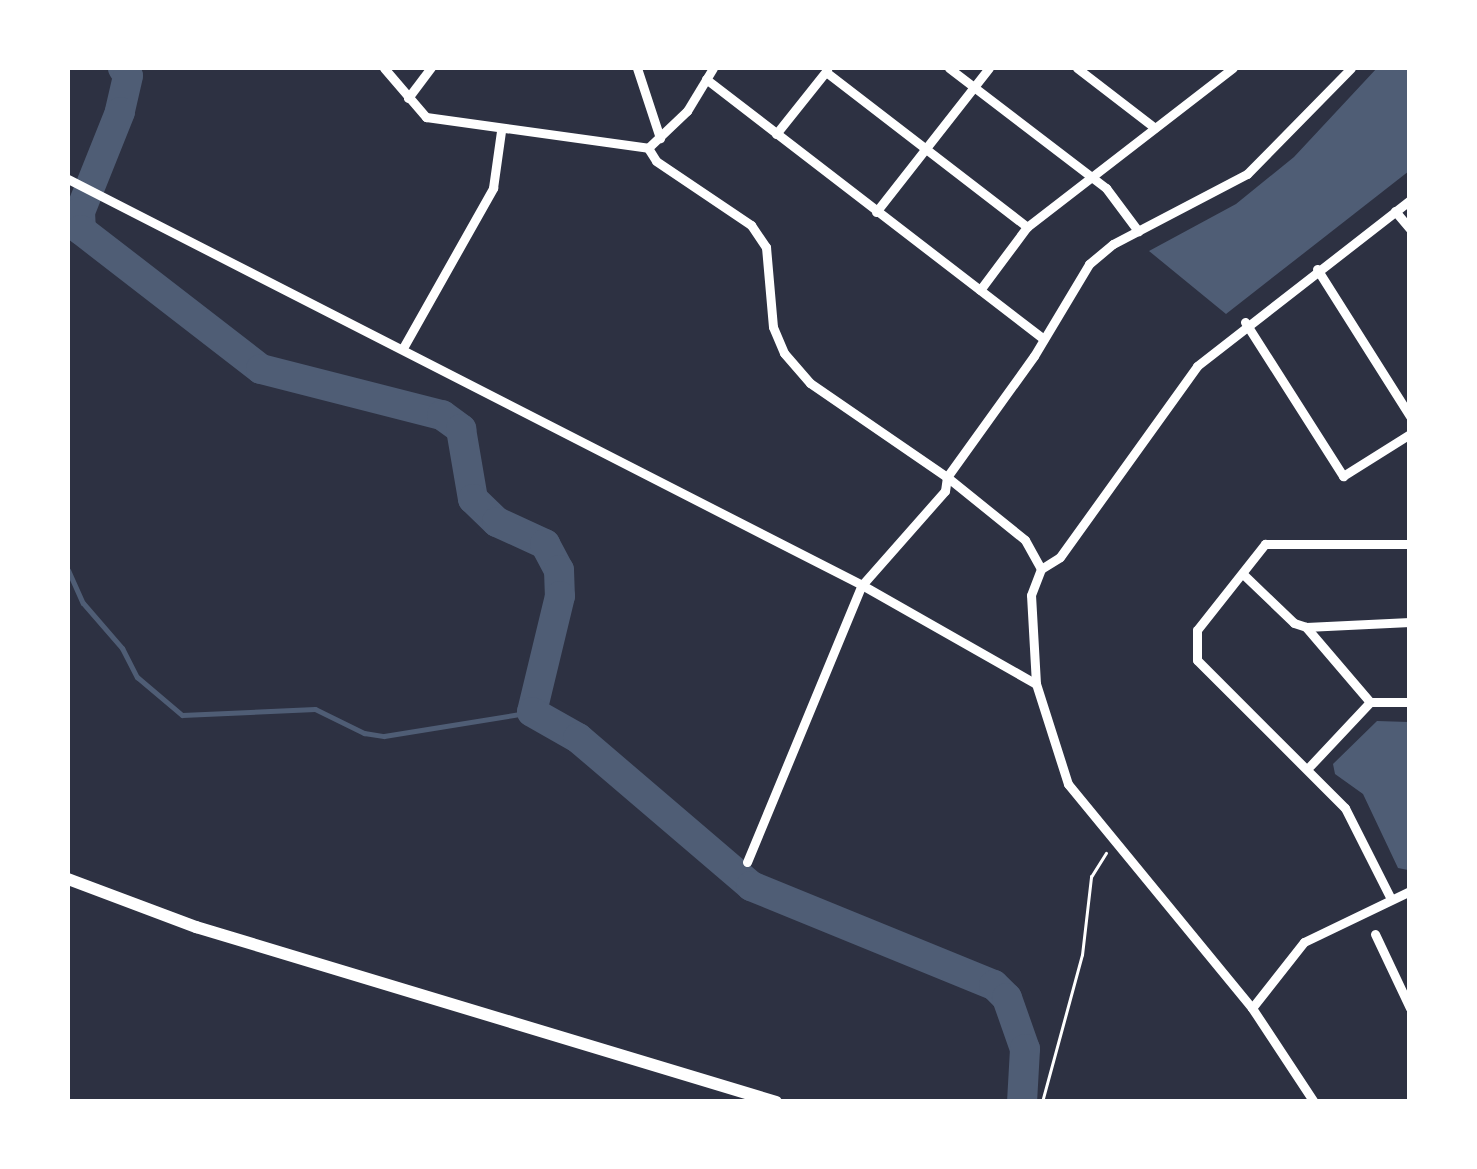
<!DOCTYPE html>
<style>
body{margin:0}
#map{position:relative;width:1477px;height:1169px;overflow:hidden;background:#2d3142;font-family:"Times New Roman",serif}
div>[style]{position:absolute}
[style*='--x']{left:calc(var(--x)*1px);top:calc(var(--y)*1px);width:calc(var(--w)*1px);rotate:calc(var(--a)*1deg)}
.water>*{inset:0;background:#4f5d75}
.stream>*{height:5px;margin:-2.5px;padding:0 2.5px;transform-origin:2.5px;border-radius:2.5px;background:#4f5d75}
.river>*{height:30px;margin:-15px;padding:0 15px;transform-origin:15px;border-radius:15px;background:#4f5d75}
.path>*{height:2.5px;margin:-1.25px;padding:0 1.25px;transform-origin:1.25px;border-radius:1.25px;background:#fff}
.minor>*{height:9px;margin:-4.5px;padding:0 4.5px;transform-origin:4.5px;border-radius:4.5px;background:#fff}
.secondary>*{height:12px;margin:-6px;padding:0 6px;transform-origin:6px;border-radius:6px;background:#fff}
span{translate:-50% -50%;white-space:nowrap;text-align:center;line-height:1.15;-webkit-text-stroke:10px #fff;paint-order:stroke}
.frame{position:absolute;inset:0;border:70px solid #fff;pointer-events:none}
</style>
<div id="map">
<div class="water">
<div style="clip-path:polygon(1377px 68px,1409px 68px,1409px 171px,1226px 314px,1149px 251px,1236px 204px,1294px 157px)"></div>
<div style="clip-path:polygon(1377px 721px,1409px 722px,1408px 870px,1398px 868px,1363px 794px,1335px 774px,1333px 764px)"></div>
</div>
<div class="stream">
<div style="--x:68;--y:570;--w:36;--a:66"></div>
<div style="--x:83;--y:603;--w:60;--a:49.1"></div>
<div style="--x:122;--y:648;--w:33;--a:63"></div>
<div style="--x:137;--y:677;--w:59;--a:40.2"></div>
<div style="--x:182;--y:715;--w:133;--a:-2.6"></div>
<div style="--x:315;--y:709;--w:55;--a:26.1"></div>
<div style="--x:364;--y:733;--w:20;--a:9"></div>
<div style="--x:384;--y:736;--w:150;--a:-9.2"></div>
</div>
<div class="river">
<div style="--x:123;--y:68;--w:9;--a:58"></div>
<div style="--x:128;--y:76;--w:37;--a:103"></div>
<div style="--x:120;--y:112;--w:108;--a:111.8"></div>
<div style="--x:80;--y:212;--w:18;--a:87"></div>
<div style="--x:81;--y:230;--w:227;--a:37.7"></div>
<div style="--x:261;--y:369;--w:187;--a:14.3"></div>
<div style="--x:442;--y:415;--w:24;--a:36"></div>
<div style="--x:461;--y:429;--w:71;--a:80.3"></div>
<div style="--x:473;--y:499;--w:33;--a:44"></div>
<div style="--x:497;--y:522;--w:53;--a:24.6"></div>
<div style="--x:545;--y:544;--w:30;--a:62"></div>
<div style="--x:559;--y:570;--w:26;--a:88"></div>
<div style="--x:560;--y:596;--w:119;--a:103.6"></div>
<div style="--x:532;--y:712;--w:53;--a:29.5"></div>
<div style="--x:578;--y:738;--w:228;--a:40.5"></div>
<div style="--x:751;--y:886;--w:262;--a:22.2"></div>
<div style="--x:994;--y:985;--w:18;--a:45"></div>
<div style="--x:1007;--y:998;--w:54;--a:70.6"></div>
<div style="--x:1025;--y:1049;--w:53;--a:93.2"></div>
</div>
<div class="path">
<div style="--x:1042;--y:1102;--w:152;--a:-74.8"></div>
<div style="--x:1082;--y:955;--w:79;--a:-83.4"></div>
<div style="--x:1091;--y:877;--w:28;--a:-58"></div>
</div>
<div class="minor">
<div style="--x:384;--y:68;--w:65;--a:49.4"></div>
<div style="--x:426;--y:117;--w:224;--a:7.9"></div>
<div style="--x:648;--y:148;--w:54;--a:-43.5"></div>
<div style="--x:687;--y:111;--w:50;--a:-58.8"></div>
<div style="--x:637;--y:68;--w:74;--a:71.8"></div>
<div style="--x:949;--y:68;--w:198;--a:37.4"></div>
<div style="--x:1106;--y:188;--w:54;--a:53.3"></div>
<div style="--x:1077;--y:68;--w:98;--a:37.6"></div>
<div style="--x:826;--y:72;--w:254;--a:37.6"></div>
<div style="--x:706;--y:79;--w:426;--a:37.6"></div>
<div style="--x:408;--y:98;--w:38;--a:-53"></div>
<div style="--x:776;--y:134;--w:82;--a:-51.4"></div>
<div style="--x:648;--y:148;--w:15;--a:58"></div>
<div style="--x:656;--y:161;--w:115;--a:34"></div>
<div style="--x:751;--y:225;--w:27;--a:56"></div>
<div style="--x:766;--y:247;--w:80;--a:85"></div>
<div style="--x:773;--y:327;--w:28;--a:67"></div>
<div style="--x:784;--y:353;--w:40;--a:49"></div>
<div style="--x:810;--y:383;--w:166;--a:34.5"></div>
<div style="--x:947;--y:477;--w:100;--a:38.9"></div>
<div style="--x:1025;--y:540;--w:33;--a:61"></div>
<div style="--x:68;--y:179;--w:892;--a:27.08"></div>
<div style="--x:862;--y:585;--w:200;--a:29.6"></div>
<div style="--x:1395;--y:211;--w:23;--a:50"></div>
<div style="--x:876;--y:212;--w:183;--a:-51.9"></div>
<div style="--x:1317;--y:269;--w:174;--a:57.7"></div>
<div style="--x:980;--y:290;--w:79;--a:-53.3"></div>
<div style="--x:1027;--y:227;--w:260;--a:-37.7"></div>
<div style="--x:1245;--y:322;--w:183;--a:57.5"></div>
<div style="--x:1343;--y:476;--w:79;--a:-32.1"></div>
<div style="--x:403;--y:348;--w:184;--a:-60.6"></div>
<div style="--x:493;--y:188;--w:58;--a:-82"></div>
<div style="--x:1244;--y:575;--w:69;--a:43.8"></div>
<div style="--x:1294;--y:623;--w:13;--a:18"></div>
<div style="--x:1370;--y:702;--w:99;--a:-130.5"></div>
<div style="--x:1306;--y:627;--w:104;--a:-2.8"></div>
<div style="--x:1310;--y:766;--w:88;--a:-46.8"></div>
<div style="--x:1370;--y:702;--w:40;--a:0"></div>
<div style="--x:747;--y:862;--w:300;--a:-67.5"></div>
<div style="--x:862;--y:585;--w:125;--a:-48.6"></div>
<div style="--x:945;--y:491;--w:14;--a:-82"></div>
<div style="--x:947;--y:477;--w:149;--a:-54.3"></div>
<div style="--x:1034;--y:356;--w:107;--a:-59.1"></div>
<div style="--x:1089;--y:264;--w:31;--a:-40"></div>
<div style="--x:1113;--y:244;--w:151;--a:-27.6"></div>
<div style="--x:1247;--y:174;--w:148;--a:-45.5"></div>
<div style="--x:1391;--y:899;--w:102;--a:-116.8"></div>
<div style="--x:1345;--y:808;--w:209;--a:-135"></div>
<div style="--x:1197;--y:660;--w:30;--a:-90"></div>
<div style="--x:1197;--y:630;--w:110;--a:-51.7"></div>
<div style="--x:1265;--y:544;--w:145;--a:0"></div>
<div style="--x:1375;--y:934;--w:82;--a:64.7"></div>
<div style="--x:1252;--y:1008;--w:84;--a:-51.8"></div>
<div style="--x:1304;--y:942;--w:118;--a:-25.7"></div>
<div style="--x:1314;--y:1102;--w:113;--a:-123.4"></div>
<div style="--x:1252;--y:1008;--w:290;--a:-129.4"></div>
<div style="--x:1068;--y:784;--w:105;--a:-107.7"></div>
<div style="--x:1036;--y:684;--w:89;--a:-93.2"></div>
<div style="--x:1031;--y:595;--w:28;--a:-69"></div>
<div style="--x:1041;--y:569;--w:22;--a:-32"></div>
<div style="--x:1060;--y:557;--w:235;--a:-54.3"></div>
<div style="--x:1197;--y:366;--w:270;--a:-37.9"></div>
</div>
<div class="secondary">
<div style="--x:68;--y:879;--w:137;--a:20.6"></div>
<div style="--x:196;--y:927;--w:606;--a:16.79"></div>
</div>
<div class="frame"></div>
</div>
